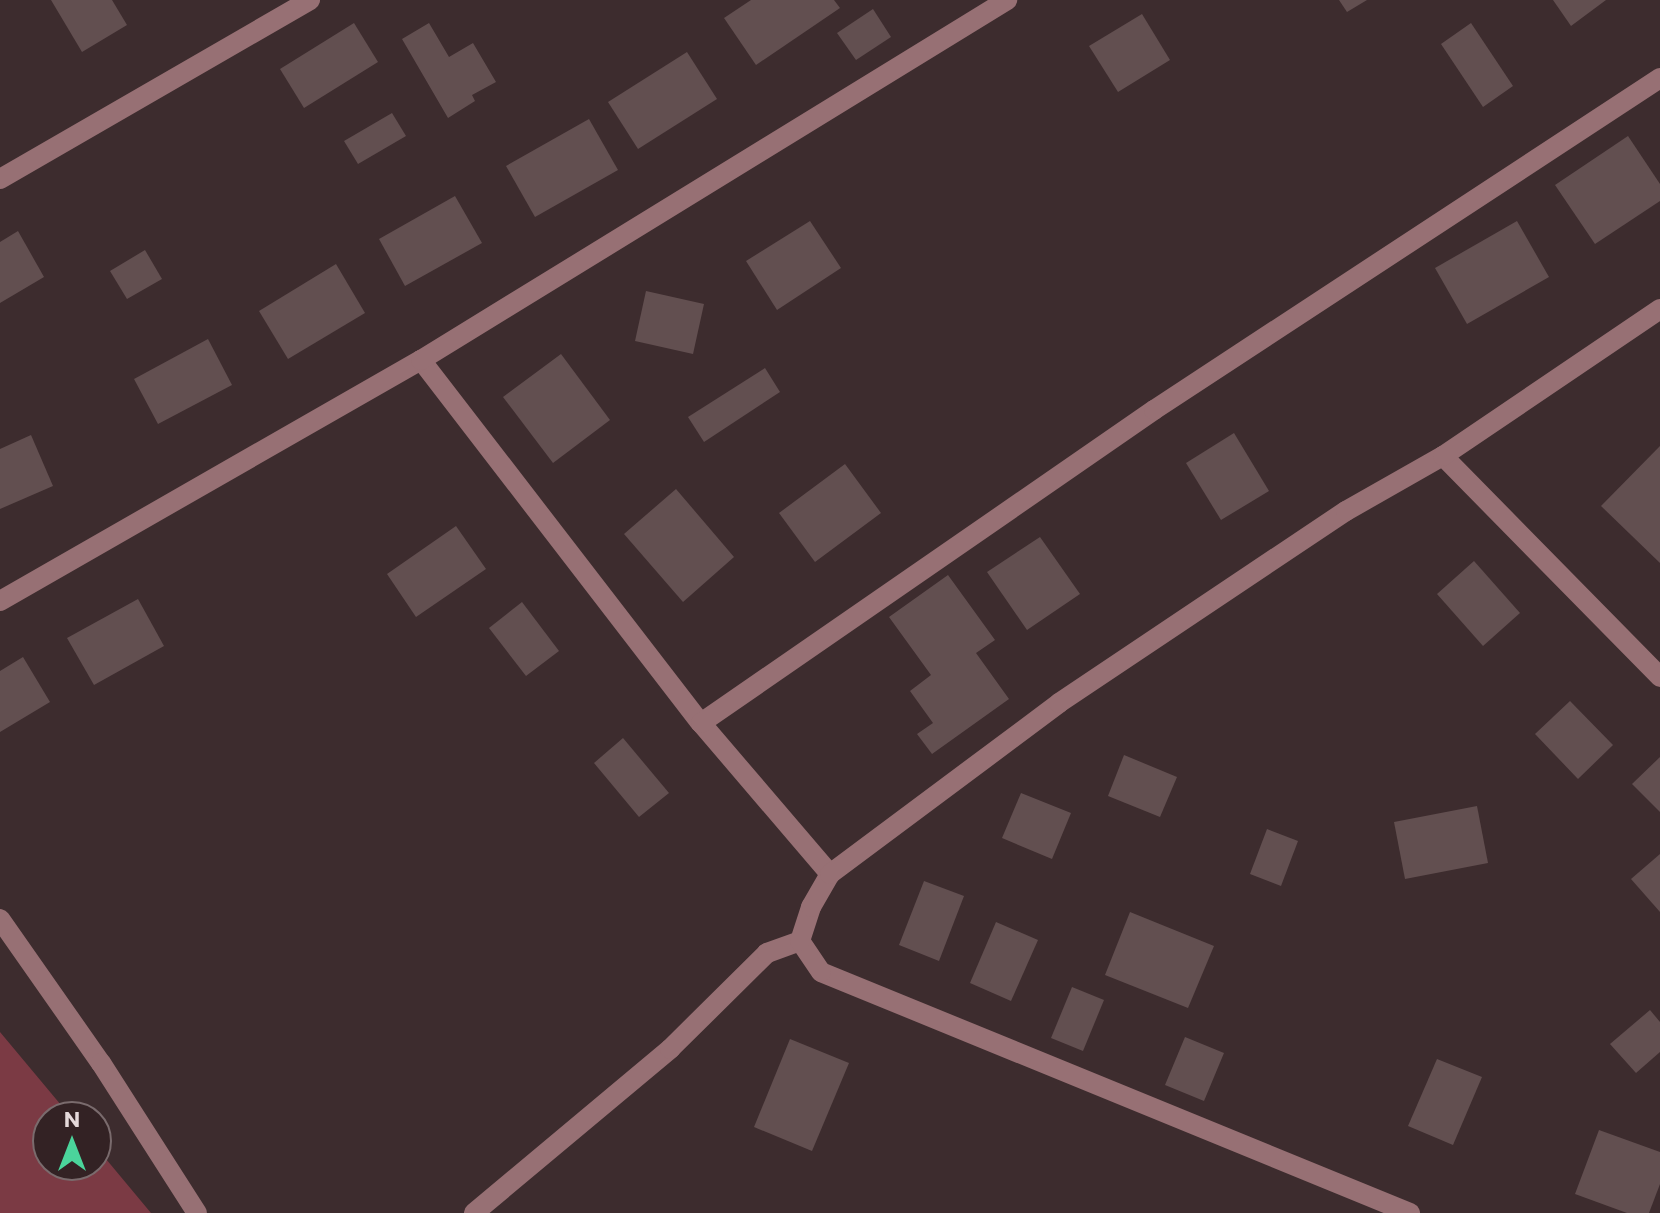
<!DOCTYPE html>
<style>
body{margin:0}
#map{position:relative;width:1660px;height:1213px;overflow:hidden;background:#3d2c2e;font-family:Commissioner,sans-serif}
div>[style]{position:absolute}
[style*='--x']{left:calc(var(--x)*1px);top:calc(var(--y)*1px);width:calc(var(--w)*1px);rotate:calc(var(--a)*1deg)}
.green>*{inset:0;background:#7b3a44}
.building>*{inset:0;background:#624f50}
.minor>*{height:20px;margin:-10px;padding:0 10px;transform-origin:10px;border-radius:10px;background:#977074}
span{translate:-50% -50%;white-space:nowrap;text-align:center;line-height:1.15;-webkit-text-stroke:6px #332224;paint-order:stroke}
.north{position:absolute;left:32px;top:1101px;width:80px;height:80px;box-sizing:border-box;background:#332224;border:2px solid #7a6b6d;border-radius:50%;rotate:0deg;font-size:22px;font-weight:700;line-height:32px;text-align:center;color:#e5d9da}
.north::after{content:'';display:block;margin:auto;width:28px;height:36px;background:#4bd49b;clip-path:polygon(50% 0,100% 100%,50% 72%,0 100%)}
</style>
<div id="map">
<div class="green">
<div style="clip-path:polygon(0 1032px,71px 1117px,48px 1117px,48px 1165px,96px 1165px,96px 1147px,151px 1213px,0 1213px)"></div>
</div>
<div class="building">
<div style="clip-path:polygon(51px 0,112px 0,127px 25px,82px 52px)"></div>
<div style="clip-path:polygon(751px 0,834px 0,840px 8px,756px 65px,724px 18px)"></div>
<div style="clip-path:polygon(1339px 0,1367px 0,1347px 12px)"></div>
<div style="clip-path:polygon(1553px 0,1606px 0,1571px 26px)"></div>
<div style="clip-path:polygon(873px 9px,891px 37px,856px 60px,837px 33px)"></div>
<div style="clip-path:polygon(1142px 14px,1170px 60px,1118px 92px,1089px 46px)"></div>
<div style="clip-path:polygon(354px 23px,378px 62px,304px 108px,280px 69px)"></div>
<div style="clip-path:polygon(429px 23px,449px 57px,473px 43px,496px 82px,472px 95px,475px 101px,448px 118px,402px 39px)"></div>
<div style="clip-path:polygon(1471px 23px,1513px 86px,1483px 107px,1441px 44px)"></div>
<div style="clip-path:polygon(687px 52px,717px 99px,638px 149px,608px 102px)"></div>
<div style="clip-path:polygon(392px 113px,406px 136px,358px 164px,344px 141px)"></div>
<div style="clip-path:polygon(589px 119px,618px 170px,535px 217px,506px 166px)"></div>
<div style="clip-path:polygon(1628px 136px,1660px 184px,1660px 201px,1595px 244px,1555px 185px)"></div>
<div style="clip-path:polygon(455px 196px,482px 243px,405px 286px,379px 239px)"></div>
<div style="clip-path:polygon(810px 221px,841px 268px,777px 310px,746px 261px)"></div>
<div style="clip-path:polygon(1517px 221px,1549px 277px,1467px 324px,1435px 268px)"></div>
<div style="clip-path:polygon(18px 231px,44px 277px,0 303px,0 242px)"></div>
<div style="clip-path:polygon(145px 250px,162px 279px,127px 299px,110px 271px)"></div>
<div style="clip-path:polygon(336px 264px,365px 313px,288px 359px,259px 311px)"></div>
<div style="clip-path:polygon(646px 291px,704px 304px,693px 354px,635px 341px)"></div>
<div style="clip-path:polygon(208px 339px,232px 385px,158px 424px,134px 379px)"></div>
<div style="clip-path:polygon(561px 354px,610px 420px,553px 463px,503px 397px)"></div>
<div style="clip-path:polygon(765px 368px,780px 392px,704px 442px,688px 417px)"></div>
<div style="clip-path:polygon(1234px 433px,1269px 491px,1221px 520px,1186px 463px)"></div>
<div style="clip-path:polygon(31px 435px,53px 486px,0 509px,0 449px)"></div>
<div style="clip-path:polygon(1660px 446px,1660px 563px,1601px 506px)"></div>
<div style="clip-path:polygon(845px 464px,881px 513px,815px 562px,779px 513px)"></div>
<div style="clip-path:polygon(676px 489px,734px 557px,683px 602px,624px 534px)"></div>
<div style="clip-path:polygon(456px 526px,486px 569px,416px 617px,387px 574px)"></div>
<div style="clip-path:polygon(1040px 537px,1080px 594px,1027px 630px,987px 572px)"></div>
<div style="clip-path:polygon(1474px 561px,1520px 613px,1483px 646px,1437px 594px)"></div>
<div style="clip-path:polygon(948px 575px,995px 640px,976px 653px,1009px 699px,932px 754px,917px 734px,933px 723px,910px 691px,931px 675px,889px 617px)"></div>
<div style="clip-path:polygon(138px 599px,164px 646px,94px 685px,67px 638px)"></div>
<div style="clip-path:polygon(522px 602px,559px 651px,526px 676px,489px 628px)"></div>
<div style="clip-path:polygon(23px 657px,50px 702px,0 732px,0 671px)"></div>
<div style="clip-path:polygon(1570px 701px,1613px 745px,1578px 779px,1535px 734px)"></div>
<div style="clip-path:polygon(623px 738px,669px 793px,639px 817px,594px 763px)"></div>
<div style="clip-path:polygon(1124px 755px,1177px 777px,1160px 817px,1108px 796px)"></div>
<div style="clip-path:polygon(1660px 757px,1660px 812px,1632px 784px)"></div>
<div style="clip-path:polygon(1021px 793px,1071px 813px,1052px 859px,1002px 838px)"></div>
<div style="clip-path:polygon(1477px 806px,1488px 863px,1405px 879px,1394px 822px)"></div>
<div style="clip-path:polygon(1267px 829px,1298px 841px,1281px 886px,1250px 874px)"></div>
<div style="clip-path:polygon(1660px 854px,1660px 912px,1631px 879px)"></div>
<div style="clip-path:polygon(924px 881px,964px 896px,939px 961px,899px 945px)"></div>
<div style="clip-path:polygon(1130px 912px,1214px 946px,1188px 1008px,1105px 975px)"></div>
<div style="clip-path:polygon(996px 922px,1038px 940px,1011px 1001px,970px 983px)"></div>
<div style="clip-path:polygon(1072px 987px,1104px 1000px,1083px 1051px,1051px 1038px)"></div>
<div style="clip-path:polygon(1650px 1010px,1660px 1022px,1660px 1052px,1636px 1073px,1610px 1044px)"></div>
<div style="clip-path:polygon(1185px 1037px,1224px 1053px,1204px 1101px,1165px 1085px)"></div>
<div style="clip-path:polygon(790px 1039px,849px 1063px,812px 1151px,754px 1127px)"></div>
<div style="clip-path:polygon(1437px 1059px,1482px 1077px,1453px 1145px,1408px 1126px)"></div>
<div style="clip-path:polygon(1599px 1130px,1660px 1152px,1660px 1184px,1649px 1213px,1627px 1213px,1575px 1194px)"></div>
</div>
<div class="minor">
<div style="--x:0;--y:179;--w:358;--a:-30"></div>
<div style="--x:421;--y:360;--w:458;--a:52.4"></div>
<div style="--x:701;--y:723;--w:199;--a:49.5"></div>
<div style="--x:1443;--y:456;--w:310;--a:45.5"></div>
<div style="--x:0;--y:601;--w:485;--a:-29.8"></div>
<div style="--x:421;--y:360;--w:688;--a:-31.56"></div>
<div style="--x:701;--y:723;--w:551;--a:-34.64"></div>
<div style="--x:1154;--y:410;--w:605;--a:-33.27"></div>
<div style="--x:0;--y:919;--w:176;--a:55"></div>
<div style="--x:101;--y:1063;--w:178;--a:57.4"></div>
<div style="--x:474;--y:1213;--w:256;--a:-39.9"></div>
<div style="--x:670;--y:1049;--w:136;--a:-44.7"></div>
<div style="--x:767;--y:953;--w:35;--a:-20"></div>
<div style="--x:1410;--y:1213;--w:636;--a:-157.75"></div>
<div style="--x:821;--y:972;--w:37;--a:-124"></div>
<div style="--x:800;--y:941;--w:36;--a:-72"></div>
<div style="--x:811;--y:907;--w:38;--a:-60"></div>
<div style="--x:830;--y:874;--w:286;--a:-36.7"></div>
<div style="--x:1059;--y:703;--w:345;--a:-33.8"></div>
<div style="--x:1346;--y:511;--w:112;--a:-29.6"></div>
<div style="--x:1443;--y:456;--w:262;--a:-34.1"></div>
</div>
<div class="north">N</div>
</div>
